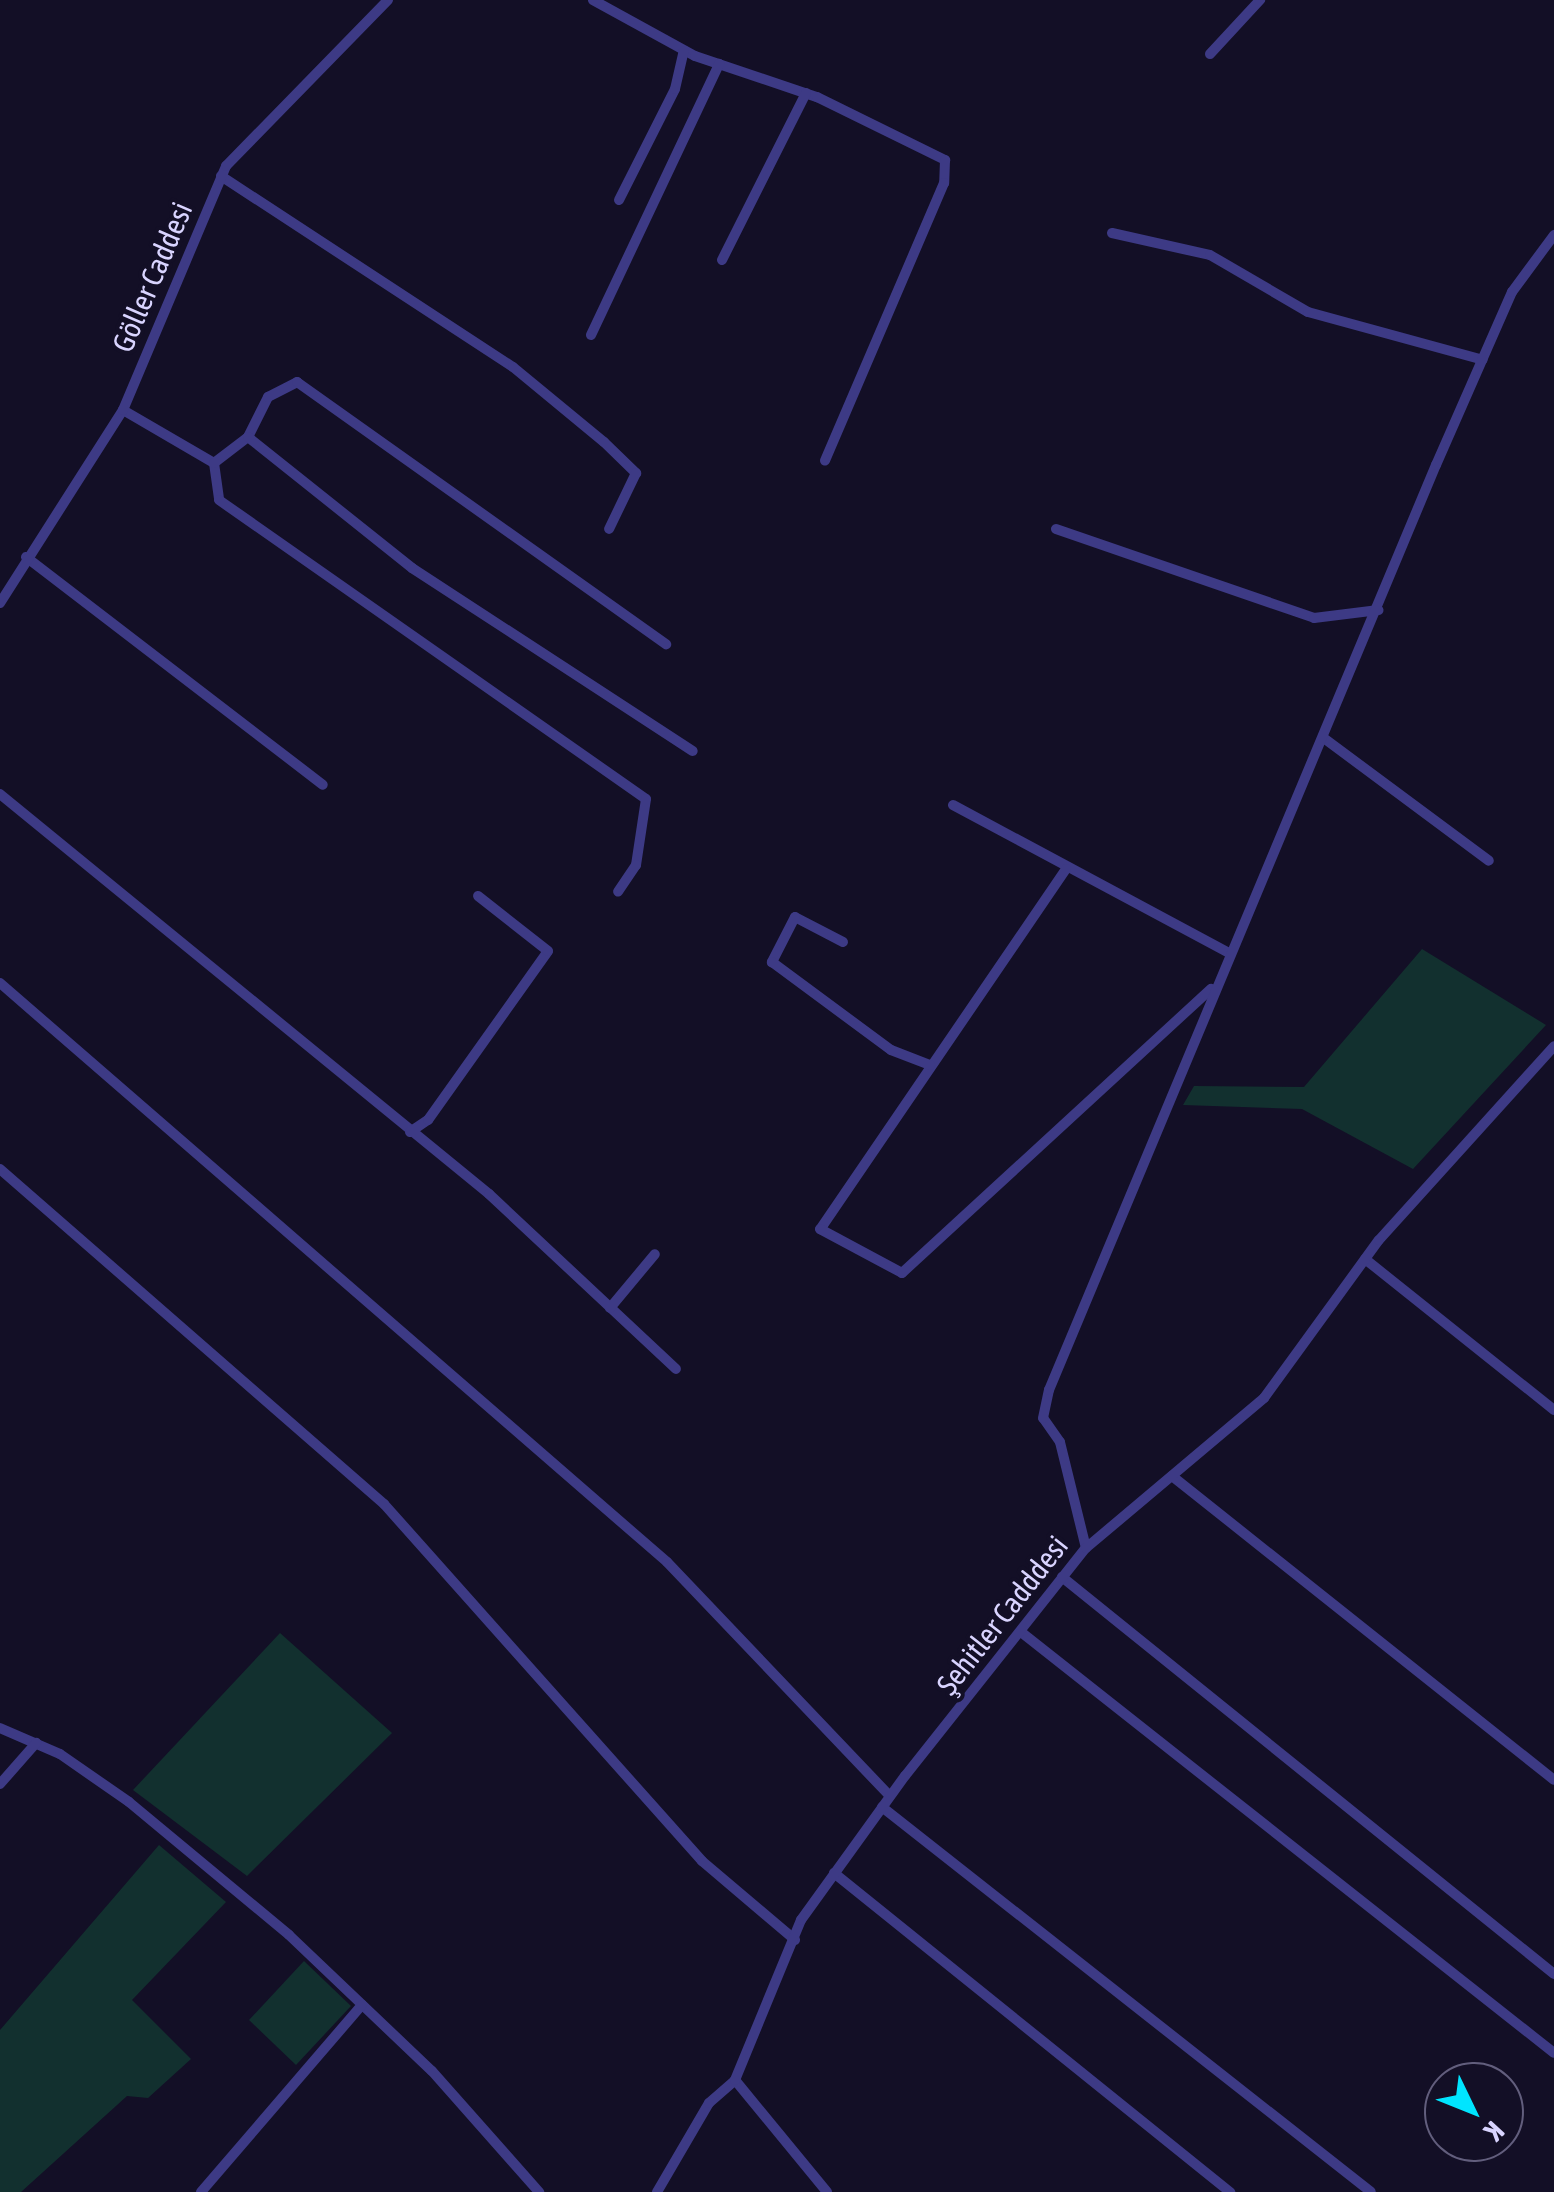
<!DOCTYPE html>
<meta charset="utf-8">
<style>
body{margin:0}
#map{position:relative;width:1554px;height:2192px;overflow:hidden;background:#130f26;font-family:"Asap Condensed",sans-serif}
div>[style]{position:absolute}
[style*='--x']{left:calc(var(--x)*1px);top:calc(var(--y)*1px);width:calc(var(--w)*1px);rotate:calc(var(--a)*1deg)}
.green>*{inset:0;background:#12302f}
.street>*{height:10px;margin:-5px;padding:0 5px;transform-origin:5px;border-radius:5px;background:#3d3a85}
span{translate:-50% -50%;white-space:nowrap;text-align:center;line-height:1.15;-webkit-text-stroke:8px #130f26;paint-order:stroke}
.street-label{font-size:30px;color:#d9d4ff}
.north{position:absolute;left:1424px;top:2062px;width:100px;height:100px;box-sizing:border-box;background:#130f26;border:2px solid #625e7d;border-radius:50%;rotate:133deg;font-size:28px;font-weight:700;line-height:40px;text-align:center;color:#d9d4ff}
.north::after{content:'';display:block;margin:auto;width:35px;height:45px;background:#00e5ff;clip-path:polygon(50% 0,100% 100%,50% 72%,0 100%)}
</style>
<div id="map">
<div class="green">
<div style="clip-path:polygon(1422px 949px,1546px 1025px,1413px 1169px,1302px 1109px,1183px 1105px,1194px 1086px,1304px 1087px)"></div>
<div style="clip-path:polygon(280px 1633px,392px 1733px,247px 1876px,133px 1790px)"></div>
<div style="clip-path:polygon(159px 1845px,226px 1902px,132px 2000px,191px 2059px,148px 2098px,127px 2096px,21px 2192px,0 2192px,0 2030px)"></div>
<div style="clip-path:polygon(304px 1961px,351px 2006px,296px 2065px,249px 2020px)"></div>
</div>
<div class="street">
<div style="--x:593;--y:0;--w:116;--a:28.8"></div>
<div style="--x:695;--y:56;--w:129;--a:18.6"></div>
<div style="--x:817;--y:97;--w:143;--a:26.2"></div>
<div style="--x:945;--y:160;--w:23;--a:92"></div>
<div style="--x:944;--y:183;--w:302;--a:113.2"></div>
<div style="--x:1210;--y:54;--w:74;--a:-47.2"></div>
<div style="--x:221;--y:176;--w:349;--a:33.2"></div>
<div style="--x:513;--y:367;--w:118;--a:39.5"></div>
<div style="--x:604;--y:442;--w:45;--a:44.1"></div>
<div style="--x:636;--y:473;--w:62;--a:115.7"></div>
<div style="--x:619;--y:200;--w:124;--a:-63.2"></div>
<div style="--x:675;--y:89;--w:39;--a:-77"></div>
<div style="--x:1112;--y:233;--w:100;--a:12.7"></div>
<div style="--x:1210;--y:255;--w:113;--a:30.2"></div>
<div style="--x:1308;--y:312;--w:181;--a:15.3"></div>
<div style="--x:722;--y:260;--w:187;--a:-63.3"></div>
<div style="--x:591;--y:335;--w:300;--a:-64.7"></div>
<div style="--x:123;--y:410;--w:105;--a:30.2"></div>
<div style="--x:214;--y:463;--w:37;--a:82"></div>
<div style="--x:219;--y:500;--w:521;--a:35"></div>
<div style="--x:646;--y:799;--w:67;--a:98.6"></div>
<div style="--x:636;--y:865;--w:32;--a:124"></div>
<div style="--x:248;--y:437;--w:45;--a:-63.4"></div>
<div style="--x:268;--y:397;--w:33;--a:-27"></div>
<div style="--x:297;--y:382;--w:453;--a:35.4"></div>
<div style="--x:214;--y:463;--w:43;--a:-37.4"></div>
<div style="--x:248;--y:437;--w:210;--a:38.6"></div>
<div style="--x:412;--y:568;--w:335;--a:33.1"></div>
<div style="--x:1056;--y:529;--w:273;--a:19"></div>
<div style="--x:1314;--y:618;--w:65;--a:-7"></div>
<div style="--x:26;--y:557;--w:374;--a:37.5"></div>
<div style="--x:0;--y:603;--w:229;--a:-57.5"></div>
<div style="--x:123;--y:410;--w:265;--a:-67.1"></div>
<div style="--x:226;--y:166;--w:232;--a:-45.7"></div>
<div style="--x:1325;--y:739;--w:204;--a:36.6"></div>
<div style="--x:0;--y:794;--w:632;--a:39.28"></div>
<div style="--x:489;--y:1194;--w:256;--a:43.1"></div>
<div style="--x:953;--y:805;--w:313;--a:28.2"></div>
<div style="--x:1066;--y:869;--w:436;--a:124.3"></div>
<div style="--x:820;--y:1229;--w:93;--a:28.2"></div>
<div style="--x:902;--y:1273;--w:420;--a:-42.6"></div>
<div style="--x:843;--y:942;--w:54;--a:-152.5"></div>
<div style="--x:795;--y:917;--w:51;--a:117.1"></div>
<div style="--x:772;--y:962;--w:148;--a:36.5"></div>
<div style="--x:891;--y:1050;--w:42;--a:21"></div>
<div style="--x:0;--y:983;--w:883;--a:40.96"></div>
<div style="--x:667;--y:1562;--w:323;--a:46.4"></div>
<div style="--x:410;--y:1132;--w:22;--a:-34"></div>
<div style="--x:428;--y:1120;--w:207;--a:-54.6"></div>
<div style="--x:548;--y:951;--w:89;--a:-141.8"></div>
<div style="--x:0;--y:1169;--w:510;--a:41.1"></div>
<div style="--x:384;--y:1504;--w:478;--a:48.3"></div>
<div style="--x:702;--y:1861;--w:122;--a:40.3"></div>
<div style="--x:1365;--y:1259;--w:242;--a:38.6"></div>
<div style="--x:610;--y:1308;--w:70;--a:-50.2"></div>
<div style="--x:1172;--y:1476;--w:488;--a:38.5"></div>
<div style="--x:1086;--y:1548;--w:109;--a:-103.8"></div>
<div style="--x:1060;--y:1442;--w:29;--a:-125"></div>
<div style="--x:1043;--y:1418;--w:29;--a:-78"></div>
<div style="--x:1049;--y:1390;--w:1003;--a:-67.3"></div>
<div style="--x:1436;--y:465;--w:189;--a:-66.3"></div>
<div style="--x:1512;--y:292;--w:71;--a:-53.6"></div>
<div style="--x:1062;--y:1577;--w:632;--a:38.9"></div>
<div style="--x:1021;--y:1632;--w:679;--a:38.3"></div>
<div style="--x:0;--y:1728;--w:65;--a:23.4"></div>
<div style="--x:60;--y:1754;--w:84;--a:34.8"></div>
<div style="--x:129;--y:1802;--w:208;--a:39.7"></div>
<div style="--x:289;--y:1935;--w:197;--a:43.6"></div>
<div style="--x:432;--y:2071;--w:162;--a:48.5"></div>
<div style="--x:0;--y:1784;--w:55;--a:-48.7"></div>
<div style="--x:882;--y:1807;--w:622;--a:38.21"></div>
<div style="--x:834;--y:1873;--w:509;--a:38.85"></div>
<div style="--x:735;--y:2080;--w:145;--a:50.6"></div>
<div style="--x:201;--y:2192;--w:247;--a:-49.3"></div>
<div style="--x:657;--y:2192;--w:103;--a:-59.7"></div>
<div style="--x:709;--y:2103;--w:35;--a:-41"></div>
<div style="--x:735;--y:2080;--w:173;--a:-67.6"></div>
<div style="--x:801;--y:1920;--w:178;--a:-54.2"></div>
<div style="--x:905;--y:1776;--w:291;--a:-51.6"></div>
<div style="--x:1086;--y:1548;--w:233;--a:-40.1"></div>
<div style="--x:1264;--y:1398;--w:195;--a:-54"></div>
<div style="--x:1379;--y:1240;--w:261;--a:-47.9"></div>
</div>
<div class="street-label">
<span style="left:152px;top:277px;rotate:-67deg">Göller Caddesi</span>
<span style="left:1002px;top:1615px;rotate:-52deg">Şehitler Cadddesi</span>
</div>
<div class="north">K</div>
</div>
